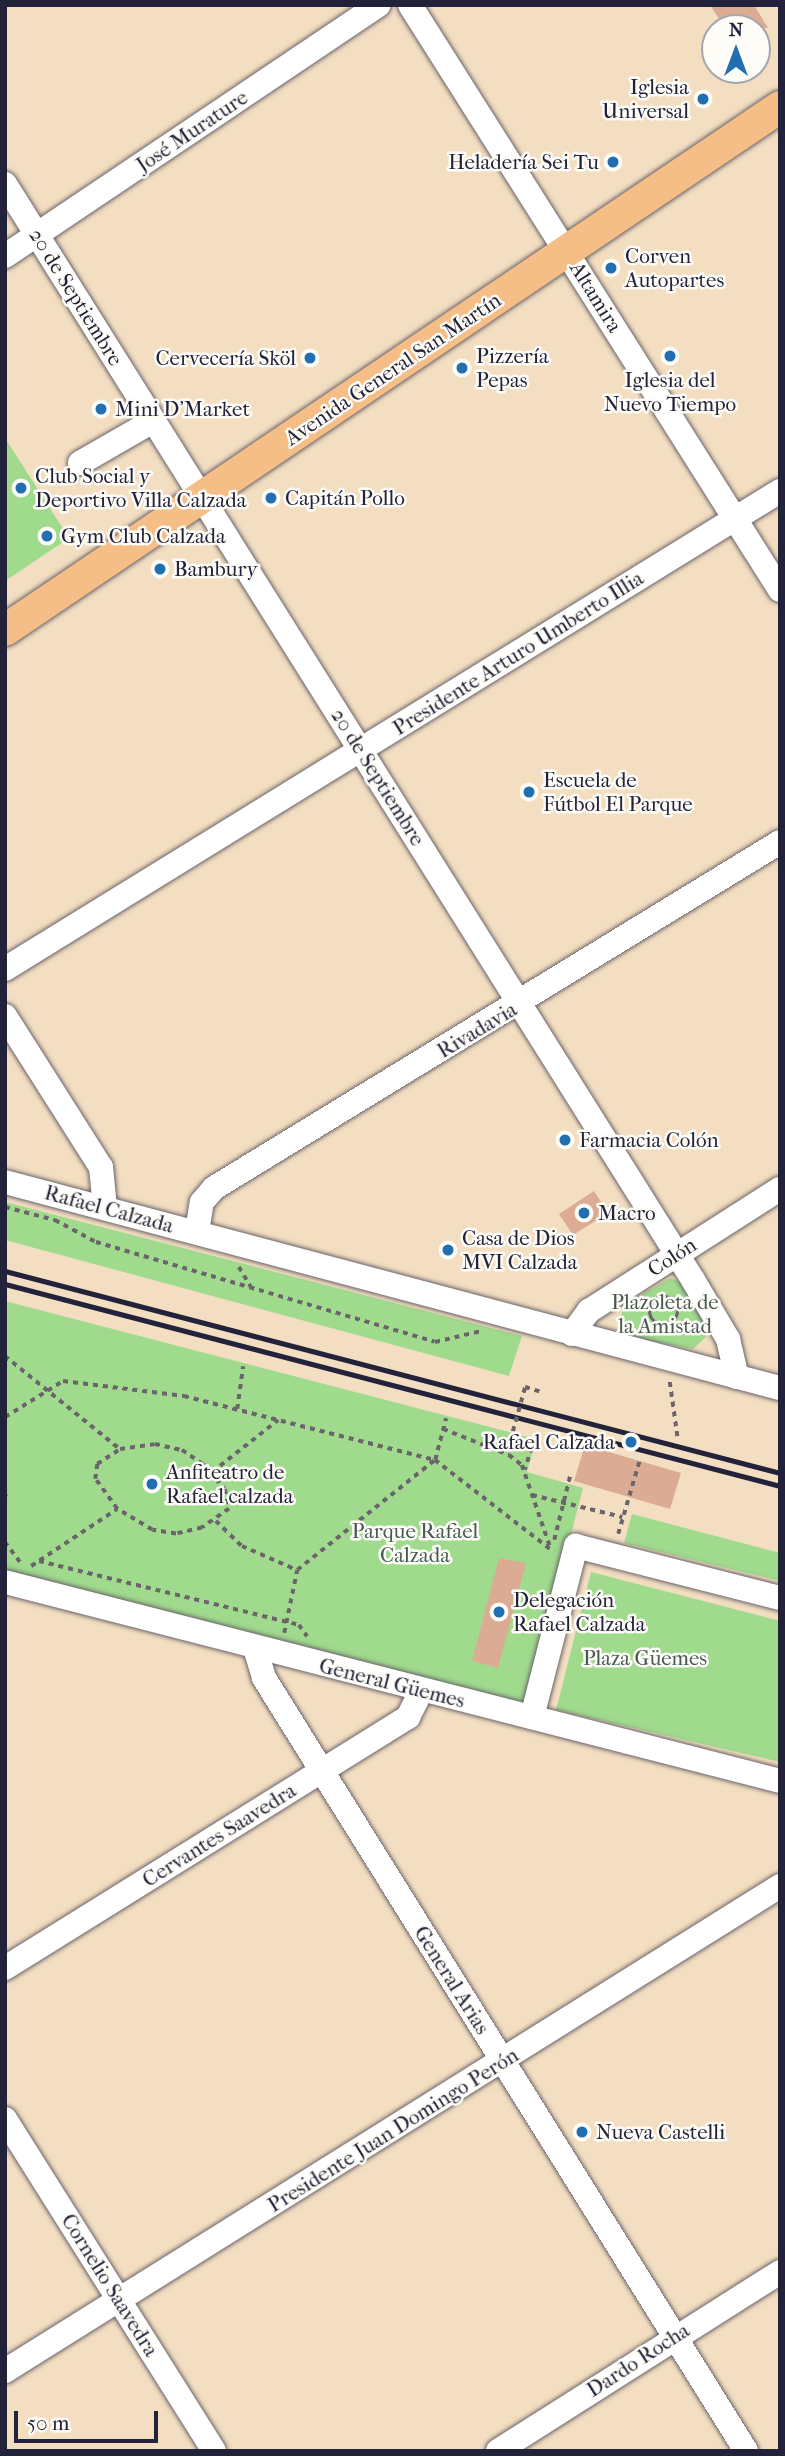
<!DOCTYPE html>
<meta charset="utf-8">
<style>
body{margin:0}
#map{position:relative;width:785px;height:2456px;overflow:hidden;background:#f3dec1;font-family:"IM FELL French Canon",serif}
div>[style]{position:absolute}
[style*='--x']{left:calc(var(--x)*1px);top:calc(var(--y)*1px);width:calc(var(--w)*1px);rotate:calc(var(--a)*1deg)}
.green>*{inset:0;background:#9fda8d}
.building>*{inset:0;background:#dbac93}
.path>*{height:3.5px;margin-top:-1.75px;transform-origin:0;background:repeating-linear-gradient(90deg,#6b646a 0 5px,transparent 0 10px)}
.path>.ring{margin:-1.75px;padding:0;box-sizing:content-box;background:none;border:3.5px solid #6b646a;border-radius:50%}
.roads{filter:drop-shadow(0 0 2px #6b646a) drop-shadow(0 0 2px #6b646a)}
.minor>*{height:24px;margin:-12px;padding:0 12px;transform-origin:12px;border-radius:12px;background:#fff}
.major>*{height:32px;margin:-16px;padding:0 16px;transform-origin:16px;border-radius:16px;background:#f6be87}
.rail>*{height:5px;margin:-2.5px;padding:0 2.5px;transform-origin:2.5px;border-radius:2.5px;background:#22223b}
.path-bridge>*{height:3.5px;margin-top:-1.75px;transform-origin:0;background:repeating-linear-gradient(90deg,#6b646a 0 5px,transparent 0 10px)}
.dots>*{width:19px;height:19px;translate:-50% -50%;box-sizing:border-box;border:4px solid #fdfcf7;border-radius:50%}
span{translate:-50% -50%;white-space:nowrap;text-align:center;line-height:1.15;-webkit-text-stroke:5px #fdfcf7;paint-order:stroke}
.poi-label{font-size:21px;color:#22223b}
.right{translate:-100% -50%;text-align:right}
.left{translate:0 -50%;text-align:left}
.street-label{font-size:21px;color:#22223b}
.park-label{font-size:21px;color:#485954}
.frame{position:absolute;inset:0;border:7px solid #22223b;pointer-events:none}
.north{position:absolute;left:701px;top:14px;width:70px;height:70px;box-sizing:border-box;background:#fdfcf7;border:2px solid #a5a5ac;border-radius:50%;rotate:0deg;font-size:19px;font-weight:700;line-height:28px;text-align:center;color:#22223b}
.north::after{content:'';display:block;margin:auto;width:24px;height:32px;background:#1f6fb2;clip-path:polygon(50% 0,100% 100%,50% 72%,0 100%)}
.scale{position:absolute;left:14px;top:2411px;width:144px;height:32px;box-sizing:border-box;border:4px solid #22223b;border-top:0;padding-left:9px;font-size:21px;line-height:24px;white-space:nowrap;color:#22223b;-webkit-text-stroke:5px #fdfcf7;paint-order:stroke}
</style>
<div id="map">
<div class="green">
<div style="clip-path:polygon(5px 438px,69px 538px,5px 581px)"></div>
<div style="clip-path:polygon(5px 1202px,522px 1336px,509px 1376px,5px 1240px)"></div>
<div style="clip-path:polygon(671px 1278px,683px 1284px,706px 1322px,707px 1336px,693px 1349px,630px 1337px,619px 1321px,625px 1304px)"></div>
<div style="clip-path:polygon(5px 1301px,536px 1439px,527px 1472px,583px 1488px,527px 1704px,5px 1572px)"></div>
<div style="clip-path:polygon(632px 1514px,780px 1553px,780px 1581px,624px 1543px)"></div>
<div style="clip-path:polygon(591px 1572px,780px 1621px,780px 1762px,556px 1710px)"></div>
</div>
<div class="building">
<div style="clip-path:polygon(710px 5px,754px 5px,768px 28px,725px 28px)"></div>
<div style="clip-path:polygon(594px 1191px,608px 1213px,573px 1235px,559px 1214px)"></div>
<div style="clip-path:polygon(585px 1445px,681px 1473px,670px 1509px,574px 1481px)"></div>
<div style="clip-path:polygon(499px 1558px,526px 1563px,498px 1668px,472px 1661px)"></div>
</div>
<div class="path">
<div style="--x:5;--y:1207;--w:52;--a:14.6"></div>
<div style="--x:55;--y:1220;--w:47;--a:28.2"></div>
<div style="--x:96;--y:1242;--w:353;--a:16.4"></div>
<div style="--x:435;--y:1342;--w:47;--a:-13.4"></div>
<div style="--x:239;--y:1267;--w:23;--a:59"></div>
<div class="ring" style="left:650px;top:1297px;width:24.5px;height:24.5px"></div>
<div style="--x:5;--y:1356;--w:148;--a:39"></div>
<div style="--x:670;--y:1382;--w:58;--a:82"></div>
<div style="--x:525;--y:1387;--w:17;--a:17"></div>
<div style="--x:237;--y:1409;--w:43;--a:-82.1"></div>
<div style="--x:5;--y:1417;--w:68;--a:-31.8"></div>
<div style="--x:63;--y:1381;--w:122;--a:7.1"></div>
<div style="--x:184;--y:1396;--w:259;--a:14.3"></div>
<div style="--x:435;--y:1460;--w:150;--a:37.7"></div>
<div style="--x:443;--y:1429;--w:71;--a:21.5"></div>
<div style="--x:509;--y:1455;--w:16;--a:38"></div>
<div style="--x:522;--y:1465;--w:89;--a:71"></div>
<div style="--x:510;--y:1441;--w:23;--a:18"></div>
<div style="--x:532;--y:1448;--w:23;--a:108"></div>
<div style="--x:155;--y:1444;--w:28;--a:13"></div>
<div style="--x:182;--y:1450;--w:25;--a:34"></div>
<div style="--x:203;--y:1464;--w:33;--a:49"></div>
<div style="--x:225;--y:1489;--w:20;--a:79"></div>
<div style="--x:229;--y:1509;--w:33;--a:145"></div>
<div style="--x:202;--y:1528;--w:27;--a:167"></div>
<div style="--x:176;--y:1534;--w:24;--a:-171"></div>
<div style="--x:152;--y:1530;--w:41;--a:-149"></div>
<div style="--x:117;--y:1509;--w:37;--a:-126"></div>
<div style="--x:95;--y:1479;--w:15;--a:-82"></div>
<div style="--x:97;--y:1464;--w:27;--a:-33"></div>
<div style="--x:120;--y:1449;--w:35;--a:-8"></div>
<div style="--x:212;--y:1472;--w:84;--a:-38.2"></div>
<div style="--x:5;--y:1495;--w:2;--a:-27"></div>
<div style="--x:532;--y:1495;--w:93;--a:13.7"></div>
<div style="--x:216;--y:1521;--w:36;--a:44"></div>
<div style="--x:242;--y:1546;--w:60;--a:23.6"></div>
<div style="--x:618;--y:1534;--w:78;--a:-73.7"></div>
<div style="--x:554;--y:1540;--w:66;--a:-76"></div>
<div style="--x:5;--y:1542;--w:26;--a:53"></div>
<div style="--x:39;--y:1561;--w:268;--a:13.8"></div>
<div style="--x:299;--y:1625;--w:14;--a:54"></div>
<div style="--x:31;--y:1566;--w:103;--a:-33.5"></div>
<div style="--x:284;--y:1633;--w:64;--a:-78.3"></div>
<div style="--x:297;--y:1570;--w:176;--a:-38.6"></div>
<div style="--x:435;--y:1460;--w:43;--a:-75.3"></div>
</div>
<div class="roads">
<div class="minor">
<div style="--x:410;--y:5;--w:692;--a:57.69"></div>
<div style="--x:5;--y:184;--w:1294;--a:57.88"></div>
<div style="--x:693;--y:1280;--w:69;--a:59.3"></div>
<div style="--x:728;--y:1339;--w:39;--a:77"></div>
<div style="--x:5;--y:256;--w:450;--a:-33.9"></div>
<div style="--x:80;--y:463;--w:84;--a:-29.9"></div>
<div style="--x:5;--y:969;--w:911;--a:-31.67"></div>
<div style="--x:5;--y:1016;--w:179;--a:57.6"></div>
<div style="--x:101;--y:1167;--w:41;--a:84.4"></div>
<div style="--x:5;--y:1182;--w:802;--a:14.89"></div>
<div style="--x:197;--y:1232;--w:30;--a:-81"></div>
<div style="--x:202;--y:1202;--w:18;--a:-49"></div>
<div style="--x:214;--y:1188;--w:663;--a:-31.44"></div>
<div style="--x:572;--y:1334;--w:29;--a:-54"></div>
<div style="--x:589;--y:1311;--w:227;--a:-32.6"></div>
<div style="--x:5;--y:1582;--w:800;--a:14.4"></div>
<div style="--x:255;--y:1648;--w:31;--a:73"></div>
<div style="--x:264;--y:1678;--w:911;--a:58.05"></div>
<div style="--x:532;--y:1717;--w:177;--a:-75.6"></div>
<div style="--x:576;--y:1546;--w:211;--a:14.3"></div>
<div style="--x:5;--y:1968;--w:475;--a:-31.9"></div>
<div style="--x:408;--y:1717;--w:29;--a:-63"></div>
<div style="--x:5;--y:2119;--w:392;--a:57.8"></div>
<div style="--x:5;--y:2371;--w:914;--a:-32.04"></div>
<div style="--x:498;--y:2451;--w:334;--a:-32.4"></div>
</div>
<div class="major">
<div style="--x:5;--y:630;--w:935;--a:-34.01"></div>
</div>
</div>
<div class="rail">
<div style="--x:5;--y:1271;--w:801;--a:14.61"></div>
<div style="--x:5;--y:1284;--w:801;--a:14.61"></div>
</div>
<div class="path-bridge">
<div style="--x:510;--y:1441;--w:56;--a:-74.5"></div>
</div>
<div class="dots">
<div style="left:703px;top:99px;background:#1f6fb2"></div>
<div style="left:613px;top:162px;background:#1f6fb2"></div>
<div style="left:611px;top:268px;background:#1f6fb2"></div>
<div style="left:670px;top:356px;background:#1f6fb2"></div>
<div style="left:310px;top:358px;background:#1f6fb2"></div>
<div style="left:462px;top:368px;background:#1f6fb2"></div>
<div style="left:101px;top:409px;background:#1f6fb2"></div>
<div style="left:21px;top:488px;background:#1f6fb2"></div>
<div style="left:271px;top:498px;background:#1f6fb2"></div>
<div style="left:47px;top:536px;background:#1f6fb2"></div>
<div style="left:160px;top:569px;background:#1f6fb2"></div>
<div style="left:529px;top:792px;background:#1f6fb2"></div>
<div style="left:565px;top:1140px;background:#1f6fb2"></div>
<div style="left:584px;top:1213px;background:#1f6fb2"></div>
<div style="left:448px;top:1250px;background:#1f6fb2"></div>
<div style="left:631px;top:1442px;background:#1f6fb2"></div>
<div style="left:152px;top:1484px;background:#1f6fb2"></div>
<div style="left:499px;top:1612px;background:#1f6fb2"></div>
<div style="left:582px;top:2132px;background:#1f6fb2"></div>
</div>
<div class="poi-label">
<span class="right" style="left:689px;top:99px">Iglesia<br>Universal</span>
<span class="right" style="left:599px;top:162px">Heladería Sei Tu</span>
<span class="left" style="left:625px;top:268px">Corven<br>Autopartes</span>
<span class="left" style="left:476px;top:368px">Pizzería<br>Pepas</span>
<span class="right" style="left:296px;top:358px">Cervecería Sköl</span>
<span style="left:670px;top:392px">Iglesia del<br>Nuevo Tiempo</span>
<span class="left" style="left:115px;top:409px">Mini D'Market</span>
<span class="left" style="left:35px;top:488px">Club Social y<br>Deportivo Villa Calzada</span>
<span class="left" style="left:285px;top:498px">Capitán Pollo</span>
<span class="left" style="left:61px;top:536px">Gym Club Calzada</span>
<span class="left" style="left:174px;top:569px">Bambury</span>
<span class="left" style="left:543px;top:792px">Escuela de<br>Fútbol El Parque</span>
<span class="left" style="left:579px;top:1140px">Farmacia Colón</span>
<span class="left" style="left:598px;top:1213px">Macro</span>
<span class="left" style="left:462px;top:1250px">Casa de Dios<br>MVI Calzada</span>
<span class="right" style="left:615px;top:1442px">Rafael Calzada</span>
<span class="left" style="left:166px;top:1484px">Anfiteatro de<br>Rafael calzada</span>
<span class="left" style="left:513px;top:1612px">Delegación<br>Rafael Calzada</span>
<span class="left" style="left:596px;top:2132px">Nueva Castelli</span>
</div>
<div class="street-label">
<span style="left:192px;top:131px;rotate:-34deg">José Murature</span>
<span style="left:76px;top:297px;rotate:58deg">20 de Septiembre</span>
<span style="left:596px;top:297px;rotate:58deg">Altamira</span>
<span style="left:393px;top:369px;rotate:-34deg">Avenida General San Martín</span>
<span style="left:518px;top:653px;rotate:-32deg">Presidente Arturo Umberto Illia</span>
<span style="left:378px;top:777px;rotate:58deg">20 de Septiembre</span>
<span style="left:477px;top:1030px;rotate:-31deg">Rivadavia</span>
<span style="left:109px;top:1209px;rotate:15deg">Rafael Calzada</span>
<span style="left:672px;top:1257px;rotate:-33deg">Colón</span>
<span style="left:392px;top:1683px;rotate:14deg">General Güemes</span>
<span style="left:219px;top:1835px;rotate:-32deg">Cervantes Saavedra</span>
<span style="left:452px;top:1980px;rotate:58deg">General Arias</span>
<span style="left:393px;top:2130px;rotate:-32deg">Presidente Juan Domingo Perón</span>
<span style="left:110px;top:2285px;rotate:58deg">Cornelio Saavedra</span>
<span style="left:638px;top:2360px;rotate:-33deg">Dardo Rocha</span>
</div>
<div class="park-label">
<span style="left:665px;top:1314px">Plazoleta de<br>la Amistad</span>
<span style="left:415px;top:1543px">Parque Rafael<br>Calzada</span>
<span style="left:645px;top:1658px">Plaza Güemes</span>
</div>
<div class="frame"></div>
<div class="north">N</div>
<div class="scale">50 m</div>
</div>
